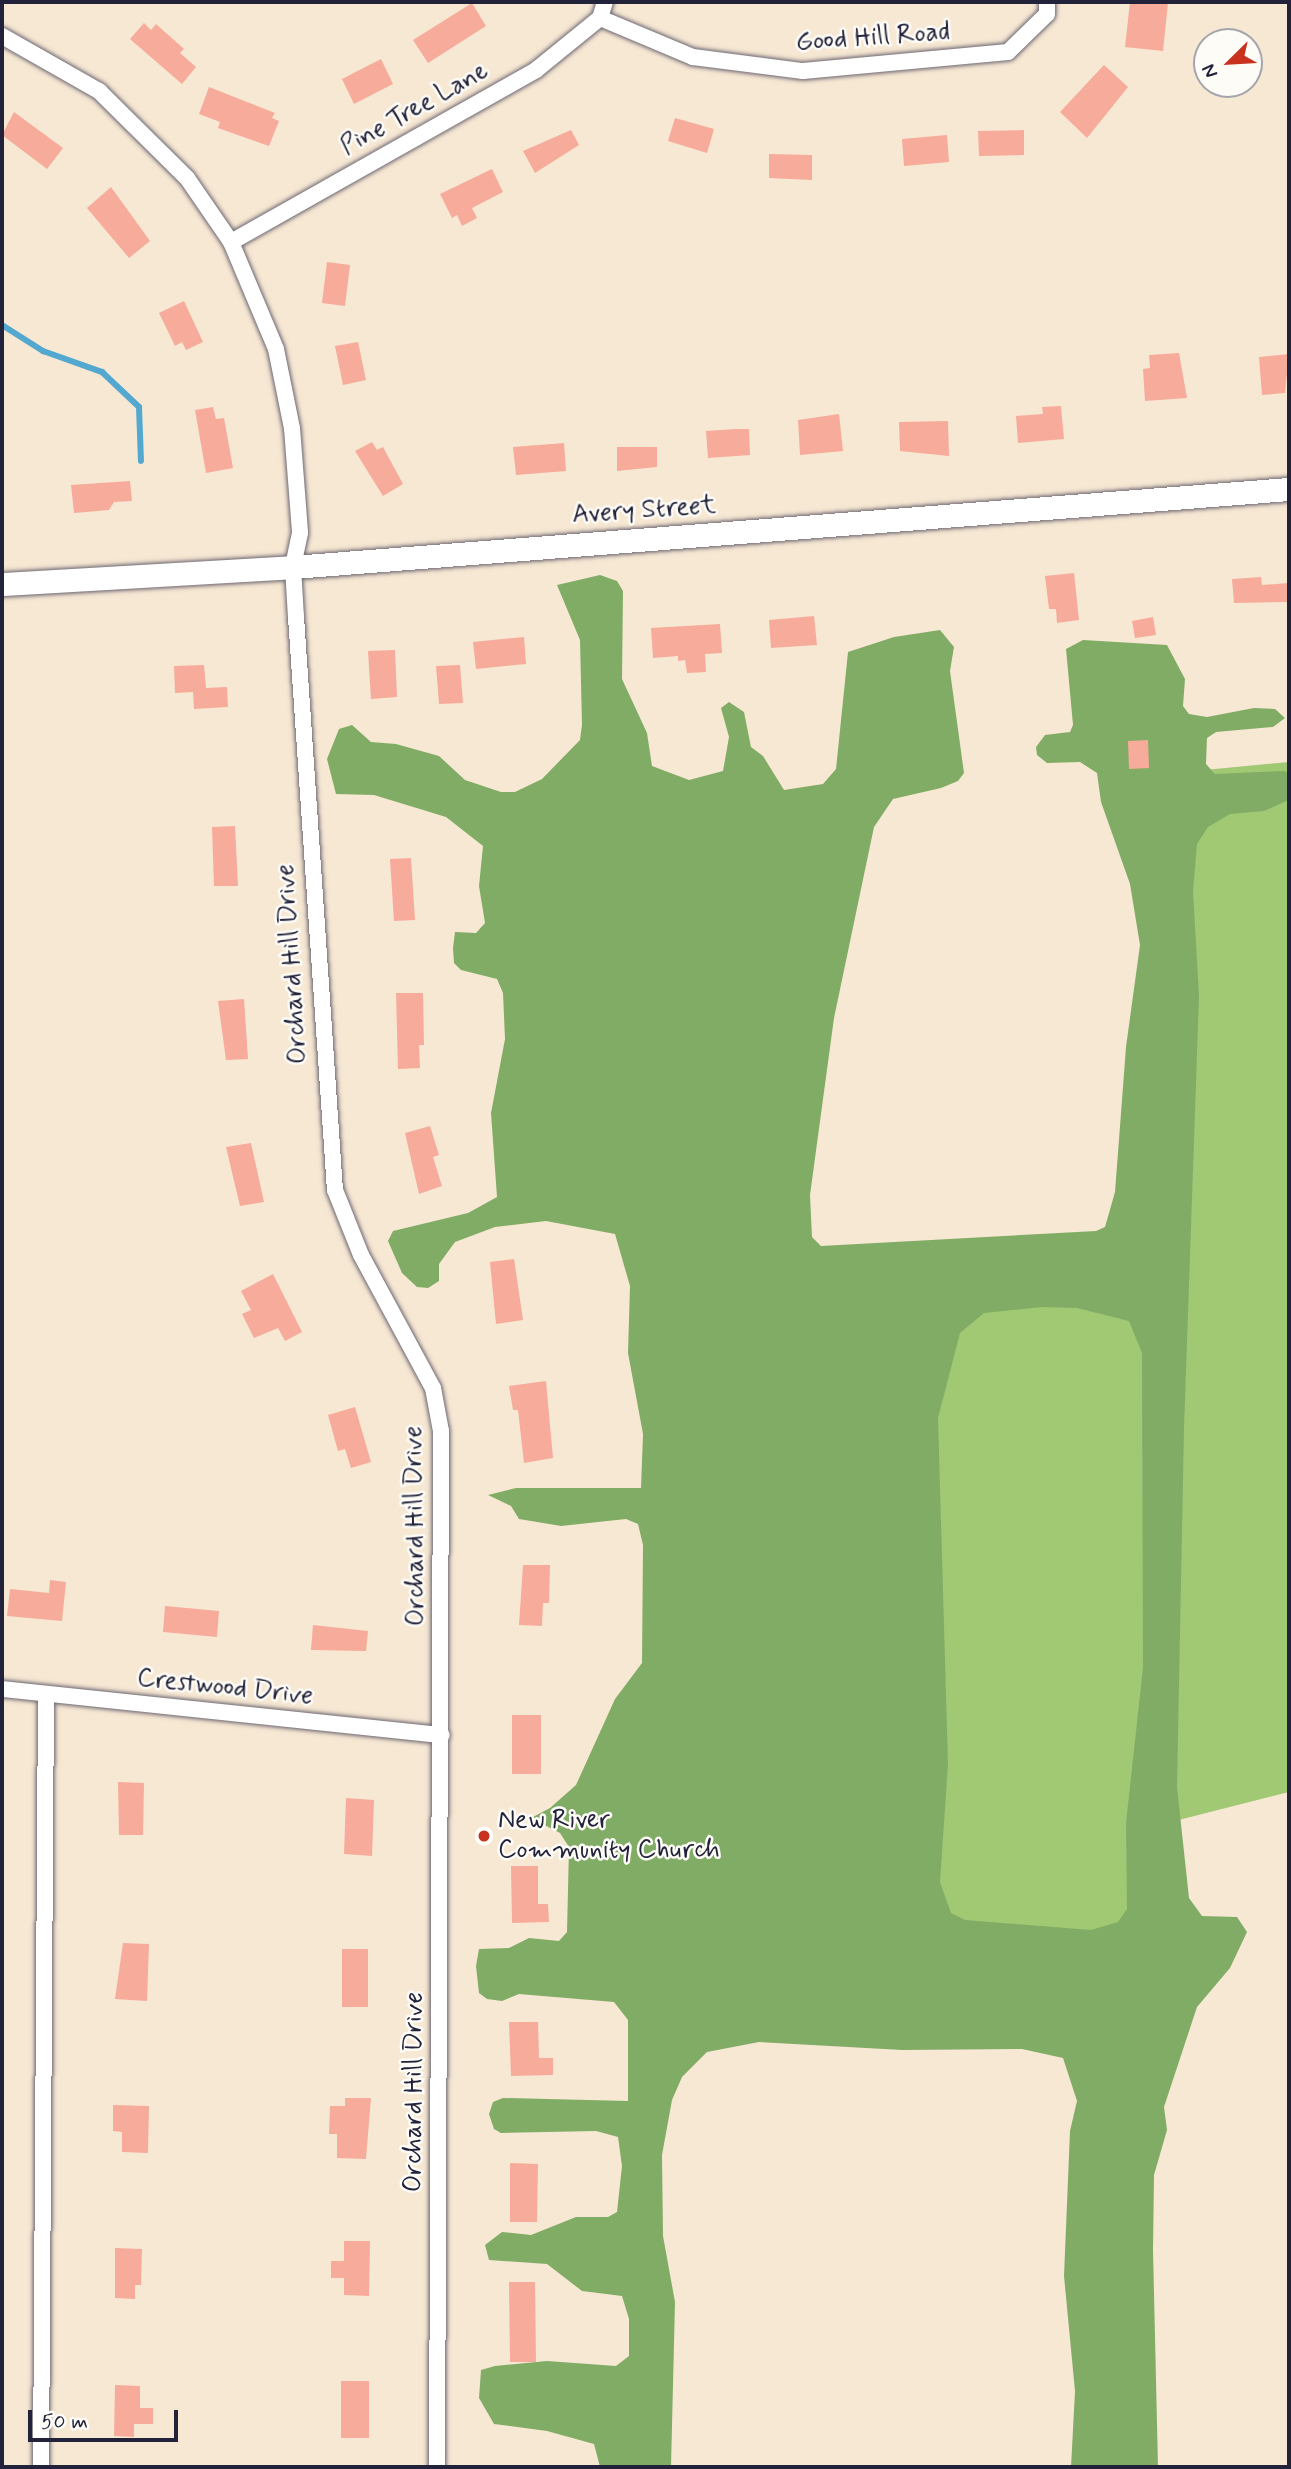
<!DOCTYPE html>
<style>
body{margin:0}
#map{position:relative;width:1291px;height:2469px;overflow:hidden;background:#f7e8d4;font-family:Mynerve,sans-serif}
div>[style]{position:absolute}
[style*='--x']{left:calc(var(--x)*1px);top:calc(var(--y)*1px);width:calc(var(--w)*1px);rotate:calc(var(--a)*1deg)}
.green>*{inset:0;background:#a1c873}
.forest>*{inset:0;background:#80ac65}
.stream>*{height:6px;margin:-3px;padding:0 3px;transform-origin:3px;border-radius:3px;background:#53a8cf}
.building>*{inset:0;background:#f7ab9a}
.roads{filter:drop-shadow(0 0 2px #6d6771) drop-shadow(0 0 2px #6d6771)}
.minor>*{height:16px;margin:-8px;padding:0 8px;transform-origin:8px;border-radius:8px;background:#fff}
.secondary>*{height:23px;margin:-11.5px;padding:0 11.5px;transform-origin:11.5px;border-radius:11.5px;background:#fff}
.dots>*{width:19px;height:19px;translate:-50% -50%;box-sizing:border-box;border:4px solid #fdfcf7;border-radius:50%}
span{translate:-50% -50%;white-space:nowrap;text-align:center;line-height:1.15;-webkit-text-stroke:5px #fdfcf7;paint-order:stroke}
.street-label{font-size:26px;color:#22223b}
.poi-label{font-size:26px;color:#22223b}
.left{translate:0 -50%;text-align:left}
.frame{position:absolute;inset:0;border:4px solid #22223b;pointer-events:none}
.north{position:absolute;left:1193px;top:28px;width:70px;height:70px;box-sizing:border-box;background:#fdfcf7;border:2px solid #a5a5ac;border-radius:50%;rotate:246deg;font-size:19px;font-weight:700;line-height:28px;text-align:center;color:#22223b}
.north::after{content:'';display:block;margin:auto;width:24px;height:32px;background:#c8321e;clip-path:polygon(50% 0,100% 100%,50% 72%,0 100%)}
.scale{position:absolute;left:28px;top:2410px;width:150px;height:32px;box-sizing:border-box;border:4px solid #22223b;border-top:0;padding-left:9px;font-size:21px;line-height:24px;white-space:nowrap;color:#22223b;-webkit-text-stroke:5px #fdfcf7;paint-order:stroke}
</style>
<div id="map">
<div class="green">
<div style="clip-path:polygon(1289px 762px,1289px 1792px,1155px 1826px,1154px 1941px,641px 1931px,647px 1348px,1162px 1271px,1173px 773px)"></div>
</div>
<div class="forest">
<div style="clip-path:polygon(evenodd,600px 575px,617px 581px,623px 591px,622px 679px,647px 733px,652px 766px,689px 780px,723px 771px,729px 737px,721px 708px,729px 702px,744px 712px,751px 747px,763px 756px,784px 790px,823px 784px,836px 769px,848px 652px,894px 637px,940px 630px,954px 647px,950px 671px,964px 773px,958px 781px,941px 788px,893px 799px,874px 827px,834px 1018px,810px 1195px,812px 1237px,821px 1246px,1096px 1231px,1105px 1227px,1115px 1192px,1126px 1047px,1140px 945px,1130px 884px,1101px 802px,1097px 773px,1080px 762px,1047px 763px,1037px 755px,1036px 747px,1045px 735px,1070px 732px,1073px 725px,1066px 649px,1083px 640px,1167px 645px,1185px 679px,1183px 706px,1189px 714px,1207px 717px,1254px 708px,1275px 709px,1285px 718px,1273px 727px,1216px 732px,1207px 738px,1206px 764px,1215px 774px,1284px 771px,1289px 773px,1289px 800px,1264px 811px,1230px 814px,1208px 827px,1197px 844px,1193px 891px,1199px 996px,1184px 1429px,1177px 1787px,1189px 1898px,1202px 1916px,1237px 1917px,1247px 1932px,1230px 1968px,1197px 2007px,1164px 2107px,1167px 2130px,1154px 2175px,1153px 2250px,1158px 2467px,1071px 2467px,1075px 2391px,1064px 2276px,1070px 2131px,1077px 2101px,1063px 2058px,1022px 2049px,902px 2050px,759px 2042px,707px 2052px,682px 2077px,672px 2100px,662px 2155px,663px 2236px,675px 2302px,671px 2467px,600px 2467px,594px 2444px,547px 2431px,494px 2424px,479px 2398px,481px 2370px,495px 2366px,547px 2361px,616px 2366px,629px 2356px,629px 2319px,622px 2296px,582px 2291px,547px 2264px,489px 2260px,485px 2245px,502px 2232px,531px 2235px,576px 2217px,608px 2217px,617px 2212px,622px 2166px,618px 2137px,596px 2131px,501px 2133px,494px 2129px,489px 2114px,493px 2102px,503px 2098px,628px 2101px,628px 2020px,614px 2002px,519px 1994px,502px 2001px,487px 1999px,479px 1993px,476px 1966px,479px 1949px,509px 1948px,529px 1938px,559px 1941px,567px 1932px,569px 1847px,560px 1833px,531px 1818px,550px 1808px,576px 1785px,615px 1699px,642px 1663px,643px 1545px,638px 1524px,626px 1519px,561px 1526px,519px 1519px,511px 1506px,488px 1495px,516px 1488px,641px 1488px,643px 1434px,628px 1353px,630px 1286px,615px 1234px,546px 1221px,495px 1227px,455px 1242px,439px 1264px,439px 1281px,428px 1288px,417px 1287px,402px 1273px,388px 1241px,393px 1231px,468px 1213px,497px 1197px,491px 1113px,505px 1039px,503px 993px,497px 979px,461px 970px,454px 963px,453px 948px,455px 932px,476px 933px,485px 923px,479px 886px,483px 846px,446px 817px,374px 795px,336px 794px,327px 759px,339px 729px,352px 725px,371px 742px,396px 744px,439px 756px,465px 780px,501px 792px,515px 792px,542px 779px,580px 740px,582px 725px,580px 640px,557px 585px,600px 575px,1042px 1307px,1077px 1308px,1129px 1321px,1142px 1353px,1143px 1668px,1126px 1823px,1127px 1909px,1118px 1922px,1091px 1930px,965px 1920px,951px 1913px,940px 1882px,948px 1764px,938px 1418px,960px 1333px,984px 1313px,1042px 1307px)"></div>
</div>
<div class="stream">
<div style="--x:2;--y:325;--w:49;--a:32.4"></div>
<div style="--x:43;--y:351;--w:63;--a:19.6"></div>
<div style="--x:102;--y:372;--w:51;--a:43.4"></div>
<div style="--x:139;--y:407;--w:54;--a:87.9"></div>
</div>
<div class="building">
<div style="clip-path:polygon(1130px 2px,1168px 3px,1163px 51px,1125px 47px)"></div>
<div style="clip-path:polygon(472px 3px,486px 26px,428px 63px,413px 40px)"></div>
<div style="clip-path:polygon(144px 23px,151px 30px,156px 24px,184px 49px,180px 53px,196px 67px,182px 84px,130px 39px)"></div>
<div style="clip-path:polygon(381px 59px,393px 84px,354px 104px,342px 79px)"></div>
<div style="clip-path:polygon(1104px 65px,1128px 87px,1087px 138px,1060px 112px)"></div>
<div style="clip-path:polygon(209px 87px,275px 113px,272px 118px,279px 121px,269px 146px,218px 128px,220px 122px,199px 114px)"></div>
<div style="clip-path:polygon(14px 112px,63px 148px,47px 169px,2px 135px)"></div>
<div style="clip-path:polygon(675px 118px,714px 129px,707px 153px,668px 141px)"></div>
<div style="clip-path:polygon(571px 130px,579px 145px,535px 173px,523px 151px)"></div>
<div style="clip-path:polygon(1024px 130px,1024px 155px,979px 156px,978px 131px)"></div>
<div style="clip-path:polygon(947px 135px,949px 162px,904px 166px,902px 139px)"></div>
<div style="clip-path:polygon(769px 154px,812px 155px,812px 180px,769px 178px)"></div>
<div style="clip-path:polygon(492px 169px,503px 192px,472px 208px,477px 218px,462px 226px,457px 215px,452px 218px,440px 194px)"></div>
<div style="clip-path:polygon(111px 187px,150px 241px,129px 258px,87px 208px)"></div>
<div style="clip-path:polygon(327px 262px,350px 265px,345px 306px,322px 303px)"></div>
<div style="clip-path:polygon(184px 301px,203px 342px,186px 350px,182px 342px,175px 346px,159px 313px)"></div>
<div style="clip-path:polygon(358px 342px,366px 380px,343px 385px,335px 346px)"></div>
<div style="clip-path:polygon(1179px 353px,1187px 398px,1145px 401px,1143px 369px,1150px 368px,1149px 355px)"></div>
<div style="clip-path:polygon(1289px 354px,1285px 393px,1262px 395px,1259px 357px)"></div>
<div style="clip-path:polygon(1061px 406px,1064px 439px,1018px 443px,1016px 416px,1043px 414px,1042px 407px)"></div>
<div style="clip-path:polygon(213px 407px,216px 419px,224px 418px,233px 468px,206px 473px,195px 410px)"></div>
<div style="clip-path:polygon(839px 414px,843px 451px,800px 455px,798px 420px)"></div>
<div style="clip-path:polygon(948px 421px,949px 456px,900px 451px,899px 422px)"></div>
<div style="clip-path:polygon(735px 429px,749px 429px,750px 455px,708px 458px,706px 431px)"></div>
<div style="clip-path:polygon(372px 442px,377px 450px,383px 447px,403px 484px,383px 496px,355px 451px)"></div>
<div style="clip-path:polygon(564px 443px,566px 471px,516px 475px,513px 447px)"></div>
<div style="clip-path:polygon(617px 447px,657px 447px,657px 467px,617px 471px)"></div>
<div style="clip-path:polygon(130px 481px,132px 501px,114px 502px,109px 510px,74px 513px,71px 485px)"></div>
<div style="clip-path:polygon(1074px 573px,1079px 620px,1057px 623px,1056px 609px,1049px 609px,1045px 576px)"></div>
<div style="clip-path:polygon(1261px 577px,1262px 585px,1289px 583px,1289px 602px,1234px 603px,1232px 579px)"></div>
<div style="clip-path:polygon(814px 616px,817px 645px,771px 648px,769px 620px)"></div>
<div style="clip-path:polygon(1153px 617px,1156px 635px,1135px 638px,1132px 621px)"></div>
<div style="clip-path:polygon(720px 624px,722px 653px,705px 654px,706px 672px,687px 673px,685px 660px,678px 661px,678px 656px,653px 658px,651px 628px)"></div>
<div style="clip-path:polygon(524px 637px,526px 664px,476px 669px,473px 642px)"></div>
<div style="clip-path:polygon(395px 650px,397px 697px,371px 699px,368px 651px)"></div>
<div style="clip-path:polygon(204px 665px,206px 688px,227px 687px,228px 707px,194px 709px,193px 692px,175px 693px,174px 666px)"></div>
<div style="clip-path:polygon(460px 665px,463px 703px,439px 704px,436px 666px)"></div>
<div style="clip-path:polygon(1148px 740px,1149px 768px,1129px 769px,1128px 741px)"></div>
<div style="clip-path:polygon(235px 826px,238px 886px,214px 886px,212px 827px)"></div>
<div style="clip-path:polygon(411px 858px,415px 920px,394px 921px,390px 859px)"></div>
<div style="clip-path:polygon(396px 993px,423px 993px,424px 1045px,419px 1045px,420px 1068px,398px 1069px)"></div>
<div style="clip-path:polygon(244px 999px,248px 1059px,226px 1060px,218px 1001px)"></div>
<div style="clip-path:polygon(430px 1126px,439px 1155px,433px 1157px,442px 1186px,419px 1194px,405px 1133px)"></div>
<div style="clip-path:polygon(251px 1143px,264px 1202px,240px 1206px,226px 1147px)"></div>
<div style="clip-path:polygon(514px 1259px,523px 1320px,496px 1324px,490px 1262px)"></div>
<div style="clip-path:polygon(273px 1274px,302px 1332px,285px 1341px,278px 1328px,254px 1338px,242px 1314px,251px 1310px,241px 1291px)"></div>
<div style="clip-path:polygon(546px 1381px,553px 1458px,524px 1463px,518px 1410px,513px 1410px,509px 1386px)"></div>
<div style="clip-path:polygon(355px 1407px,371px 1462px,351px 1468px,345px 1449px,338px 1451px,328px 1415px)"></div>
<div style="clip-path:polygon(523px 1565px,550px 1565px,549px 1603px,543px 1603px,542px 1626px,519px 1625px)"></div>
<div style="clip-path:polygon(50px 1580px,66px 1582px,62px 1621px,7px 1616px,10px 1589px,49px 1593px)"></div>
<div style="clip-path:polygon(165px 1606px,219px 1611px,217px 1637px,163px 1632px)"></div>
<div style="clip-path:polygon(313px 1625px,368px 1631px,366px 1651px,311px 1650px)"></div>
<div style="clip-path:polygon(512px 1715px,541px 1715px,541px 1774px,512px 1774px)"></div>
<div style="clip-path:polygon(118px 1782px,144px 1783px,143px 1835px,119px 1835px)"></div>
<div style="clip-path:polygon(346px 1798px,374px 1800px,372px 1856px,344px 1854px)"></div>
<div style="clip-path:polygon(511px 1866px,538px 1866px,538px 1904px,548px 1904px,549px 1922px,512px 1923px)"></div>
<div style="clip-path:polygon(123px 1943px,149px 1944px,147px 2001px,115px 1999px)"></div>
<div style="clip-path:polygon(342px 1949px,368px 1949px,368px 2007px,342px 2007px)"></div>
<div style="clip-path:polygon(509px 2022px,538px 2022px,539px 2058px,553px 2058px,553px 2075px,511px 2076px)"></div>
<div style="clip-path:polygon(345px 2098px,371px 2098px,366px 2159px,337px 2158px,337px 2134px,329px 2134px,330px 2106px,345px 2106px)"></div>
<div style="clip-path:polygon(113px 2105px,149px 2106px,148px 2153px,122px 2152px,122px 2132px,113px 2131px)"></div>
<div style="clip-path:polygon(510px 2163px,538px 2164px,537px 2222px,510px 2222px)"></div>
<div style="clip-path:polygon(344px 2241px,370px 2241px,369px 2296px,344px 2295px,344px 2278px,331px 2278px,331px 2261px,344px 2261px)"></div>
<div style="clip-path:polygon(115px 2248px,142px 2249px,141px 2285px,135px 2285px,135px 2299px,115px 2298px)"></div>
<div style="clip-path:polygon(509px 2282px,535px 2282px,536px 2362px,510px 2362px)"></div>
<div style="clip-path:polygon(341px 2381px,369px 2381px,369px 2438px,341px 2438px)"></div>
<div style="clip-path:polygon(115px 2385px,140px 2386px,140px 2408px,153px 2408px,153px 2424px,134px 2424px,134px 2437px,114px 2436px)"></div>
</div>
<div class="roads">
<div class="minor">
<div style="--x:600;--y:18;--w:101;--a:22.8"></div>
<div style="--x:693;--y:57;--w:111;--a:7.3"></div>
<div style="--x:803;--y:71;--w:206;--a:-5.3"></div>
<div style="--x:1008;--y:52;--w:54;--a:-44.3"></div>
<div style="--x:1047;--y:14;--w:12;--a:-90"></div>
<div style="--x:2;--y:36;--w:112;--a:29.6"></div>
<div style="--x:99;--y:91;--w:124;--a:44.7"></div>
<div style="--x:187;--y:178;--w:78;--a:55.5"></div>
<div style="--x:231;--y:242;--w:116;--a:67.2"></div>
<div style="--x:276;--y:349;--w:81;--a:78.6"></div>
<div style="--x:292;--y:428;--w:105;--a:85.6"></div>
<div style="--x:300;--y:533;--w:35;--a:102"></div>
<div style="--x:293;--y:567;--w:50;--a:86.6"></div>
<div style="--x:296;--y:617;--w:574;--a:86.11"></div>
<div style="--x:335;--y:1190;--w:70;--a:68.2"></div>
<div style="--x:361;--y:1255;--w:151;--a:61.6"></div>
<div style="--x:433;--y:1388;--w:44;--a:79.5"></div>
<div style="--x:441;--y:1431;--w:1036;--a:90.22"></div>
<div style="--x:231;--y:242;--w:350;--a:-29.4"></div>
<div style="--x:536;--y:70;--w:82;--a:-39.1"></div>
<div style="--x:600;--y:18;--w:17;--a:-73"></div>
<div style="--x:2;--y:1689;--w:442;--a:6"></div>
<div style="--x:41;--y:2467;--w:773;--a:-89.63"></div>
</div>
<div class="secondary">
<div style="--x:2;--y:584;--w:291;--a:-3.3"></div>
<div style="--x:293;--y:567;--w:999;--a:-4.48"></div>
</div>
</div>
<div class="dots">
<div style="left:484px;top:1836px;background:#c8321e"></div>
</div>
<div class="street-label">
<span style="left:873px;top:38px;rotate:-4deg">Good Hill Road</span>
<span style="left:415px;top:110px;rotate:-29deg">Pine Tree Lane</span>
<span style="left:644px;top:511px;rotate:-4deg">Avery Street</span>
<span style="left:293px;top:964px;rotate:-94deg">Orchard Hill Drive</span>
<span style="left:416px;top:1526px;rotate:-91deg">Orchard Hill Drive</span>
<span style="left:225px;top:1688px;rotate:6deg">Crestwood Drive</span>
<span style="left:415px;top:2092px;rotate:-90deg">Orchard Hill Drive</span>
</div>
<div class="poi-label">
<span class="left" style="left:498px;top:1836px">New River<br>Community Church</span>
</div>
<div class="frame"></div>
<div class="north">N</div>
<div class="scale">50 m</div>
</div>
